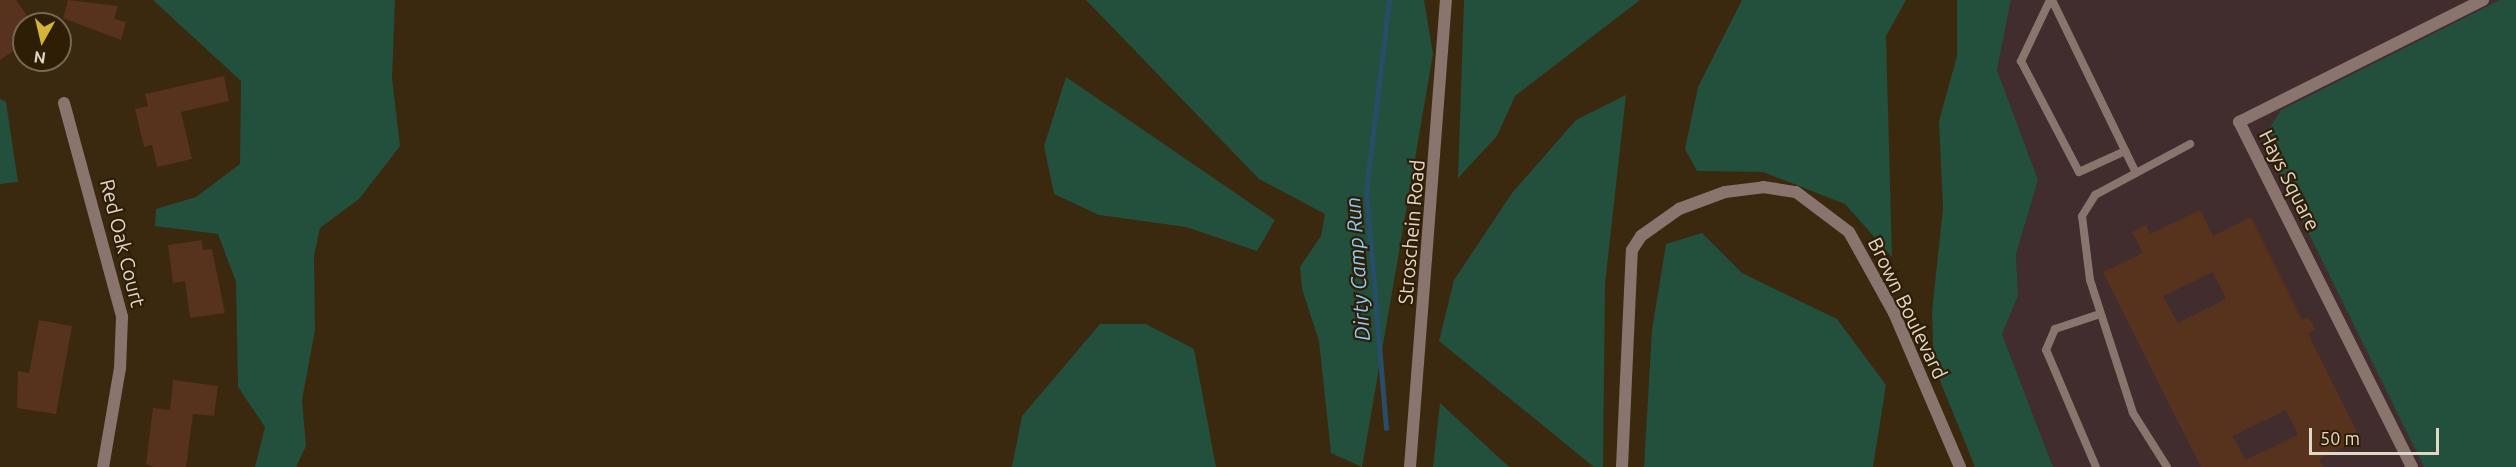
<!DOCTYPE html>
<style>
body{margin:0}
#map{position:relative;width:2516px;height:467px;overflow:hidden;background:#3a280f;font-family:Ubuntu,sans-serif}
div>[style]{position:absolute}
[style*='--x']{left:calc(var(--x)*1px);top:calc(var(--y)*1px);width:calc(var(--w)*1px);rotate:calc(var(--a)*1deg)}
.commercial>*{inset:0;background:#412d2d}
.green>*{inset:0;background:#234f3d}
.stream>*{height:5px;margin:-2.5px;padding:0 2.5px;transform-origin:2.5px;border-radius:2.5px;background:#284d69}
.building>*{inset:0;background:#57331d}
.service>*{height:8px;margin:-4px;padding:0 4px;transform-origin:4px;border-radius:4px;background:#89746e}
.minor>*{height:12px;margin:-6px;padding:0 6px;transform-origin:6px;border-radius:6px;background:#89746e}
.tertiary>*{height:12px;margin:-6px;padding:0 6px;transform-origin:6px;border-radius:6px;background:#89746e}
span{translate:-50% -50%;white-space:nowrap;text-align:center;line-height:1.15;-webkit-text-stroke:4.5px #2f1e06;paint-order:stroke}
.street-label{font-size:20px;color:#e2d6c8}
.water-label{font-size:21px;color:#8bc9f8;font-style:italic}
.north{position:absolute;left:12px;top:12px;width:60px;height:60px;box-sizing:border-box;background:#2f1e06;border:2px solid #776854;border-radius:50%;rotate:188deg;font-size:16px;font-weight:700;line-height:24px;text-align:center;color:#e2d6c8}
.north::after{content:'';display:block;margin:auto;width:21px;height:27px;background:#d5b535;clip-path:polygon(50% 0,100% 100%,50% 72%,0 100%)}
.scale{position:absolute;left:2309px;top:428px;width:130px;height:27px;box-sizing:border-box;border:3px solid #e2d6c8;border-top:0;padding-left:8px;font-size:18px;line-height:21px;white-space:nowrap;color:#e2d6c8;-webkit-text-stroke:4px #2f1e06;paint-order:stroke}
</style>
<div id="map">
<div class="commercial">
<div style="clip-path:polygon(2011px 0,2516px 0,2516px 467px,2053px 467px,2002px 334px,2018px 296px,2016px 254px,2038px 180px,1997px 70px)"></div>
</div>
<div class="green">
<div style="clip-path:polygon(153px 0,395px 0,392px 78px,400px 146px,359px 199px,320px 228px,314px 256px,315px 330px,302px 400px,306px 446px,296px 467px,255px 467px,265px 427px,238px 387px,236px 282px,218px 234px,155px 226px,156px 209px,196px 197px,240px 164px,241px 81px)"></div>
<div style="clip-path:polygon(1086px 0,1424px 0,1433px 54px,1362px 467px,1331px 453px,1319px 341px,1302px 289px,1300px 267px,1321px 236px,1325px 214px,1259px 179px)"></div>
<div style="clip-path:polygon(1464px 0,1640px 0,1515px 96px,1497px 136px,1458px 178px)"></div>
<div style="clip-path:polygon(1742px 0,1906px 0,1886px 36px,1892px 257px,1845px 204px,1763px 172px,1697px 171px,1685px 149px,1698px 87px)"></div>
<div style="clip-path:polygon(1957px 0,2011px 0,1997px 70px,2038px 180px,2016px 254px,2018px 296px,2002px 334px,2053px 467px,1975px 467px,1934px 366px,1932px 312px,1943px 208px,1939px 121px,1957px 56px)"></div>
<div style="clip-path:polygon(2500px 0,2516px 0,2516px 467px,2424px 467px,2271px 157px,2269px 129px,2281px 110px)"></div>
<div style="clip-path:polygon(1066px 77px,1275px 220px,1257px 251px,1186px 227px,1099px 215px,1054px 194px,1044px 146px)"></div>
<div style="clip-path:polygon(1626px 95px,1605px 284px,1603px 467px,1594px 467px,1439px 341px,1454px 280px,1512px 193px,1576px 120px)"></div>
<div style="clip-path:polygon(0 99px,6px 102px,18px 182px,0 184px)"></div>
<div style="clip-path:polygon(1702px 233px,1742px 273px,1837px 319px,1886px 385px,1873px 467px,1644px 467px,1652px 330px,1666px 244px)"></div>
<div style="clip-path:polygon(1100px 324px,1146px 324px,1194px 349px,1216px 467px,1012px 467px,1022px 416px)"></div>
<div style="clip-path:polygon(1440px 403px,1508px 466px,1509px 467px,1433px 467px)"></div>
</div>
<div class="stream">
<div style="--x:1386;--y:428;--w:237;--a:-94.8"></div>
<div style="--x:1366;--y:192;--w:193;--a:-83.2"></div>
</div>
<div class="building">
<div style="clip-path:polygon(0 0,16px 0,33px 24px,24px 24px,24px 44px,0 60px)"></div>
<div style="clip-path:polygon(68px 0,118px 6px,114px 19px,126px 22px,121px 40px,63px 18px)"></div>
<div style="clip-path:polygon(224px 76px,229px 101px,181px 112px,192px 159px,157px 167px,152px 145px,144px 147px,135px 109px,148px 106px,145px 94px)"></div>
<div style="clip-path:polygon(evenodd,2200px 210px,2213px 236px,2251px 217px,2302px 320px,2308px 317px,2312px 323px,2315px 330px,2308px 333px,2360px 439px,2319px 459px,2323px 467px,2201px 467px,2103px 272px,2143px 253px,2132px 232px,2146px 225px,2150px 234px,2200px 210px,2213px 272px,2226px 299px,2178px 323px,2163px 296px,2213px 272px,2200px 210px,2286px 410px,2298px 435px,2246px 460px,2232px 436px,2286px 410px)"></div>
<div style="clip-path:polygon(202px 240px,203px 250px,212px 249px,225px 313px,190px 318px,185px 281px,173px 283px,168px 245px)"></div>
<div style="clip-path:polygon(39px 320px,72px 326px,56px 414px,17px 408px,18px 371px,29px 373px)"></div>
<div style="clip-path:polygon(173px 380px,218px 386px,214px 416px,193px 414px,186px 467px,153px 467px,146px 464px,153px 408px,170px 410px)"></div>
</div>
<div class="service">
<div style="--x:2050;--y:0;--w:68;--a:115.4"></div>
<div style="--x:2021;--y:61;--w:125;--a:62.4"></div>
<div style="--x:2079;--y:172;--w:51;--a:-24.5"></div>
<div style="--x:2052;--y:0;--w:192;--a:64.1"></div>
<div style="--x:2096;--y:467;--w:127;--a:-113.1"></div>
<div style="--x:2046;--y:350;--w:23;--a:-67"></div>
<div style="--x:2055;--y:329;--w:47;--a:-18.4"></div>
<div style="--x:2167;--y:467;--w:64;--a:-122.2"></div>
<div style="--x:2133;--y:413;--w:140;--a:-107.9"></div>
<div style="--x:2090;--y:280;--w:64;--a:-97.1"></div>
<div style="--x:2082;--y:216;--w:25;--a:-58"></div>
<div style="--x:2095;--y:195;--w:108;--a:-28.2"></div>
</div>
<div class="minor">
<div style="--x:64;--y:103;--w:222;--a:74.8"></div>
<div style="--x:122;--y:317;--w:51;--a:92.2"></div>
<div style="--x:120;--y:368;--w:100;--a:99.7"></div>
<div style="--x:1622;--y:467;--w:217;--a:-87.4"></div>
<div style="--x:1632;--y:250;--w:17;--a:-57"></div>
<div style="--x:1641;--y:236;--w:47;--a:-35.4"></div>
<div style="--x:1679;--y:209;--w:49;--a:-20.3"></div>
<div style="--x:1725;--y:192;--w:38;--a:-7"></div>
<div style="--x:1763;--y:187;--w:33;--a:9"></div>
<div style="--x:1796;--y:192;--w:66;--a:37"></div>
<div style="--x:1849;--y:232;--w:93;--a:60.9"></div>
<div style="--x:1894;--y:313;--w:168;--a:66.8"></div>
<div style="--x:2412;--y:467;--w:386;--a:-116.6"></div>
<div style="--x:2239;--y:122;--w:273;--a:-26.6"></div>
</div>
<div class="tertiary">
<div style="--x:1410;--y:467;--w:468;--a:-85.6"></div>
</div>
<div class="street-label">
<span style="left:2290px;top:180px;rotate:63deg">Hays Square</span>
<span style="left:1411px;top:232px;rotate:-85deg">Stroschein Road</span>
<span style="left:123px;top:243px;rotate:76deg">Red Oak Court</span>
<span style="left:1908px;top:308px;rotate:64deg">Brown Boulevard</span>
</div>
<div class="water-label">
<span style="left:1357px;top:269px;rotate:-94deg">Dirty Camp Run</span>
</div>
<div class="north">N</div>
<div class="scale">50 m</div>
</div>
